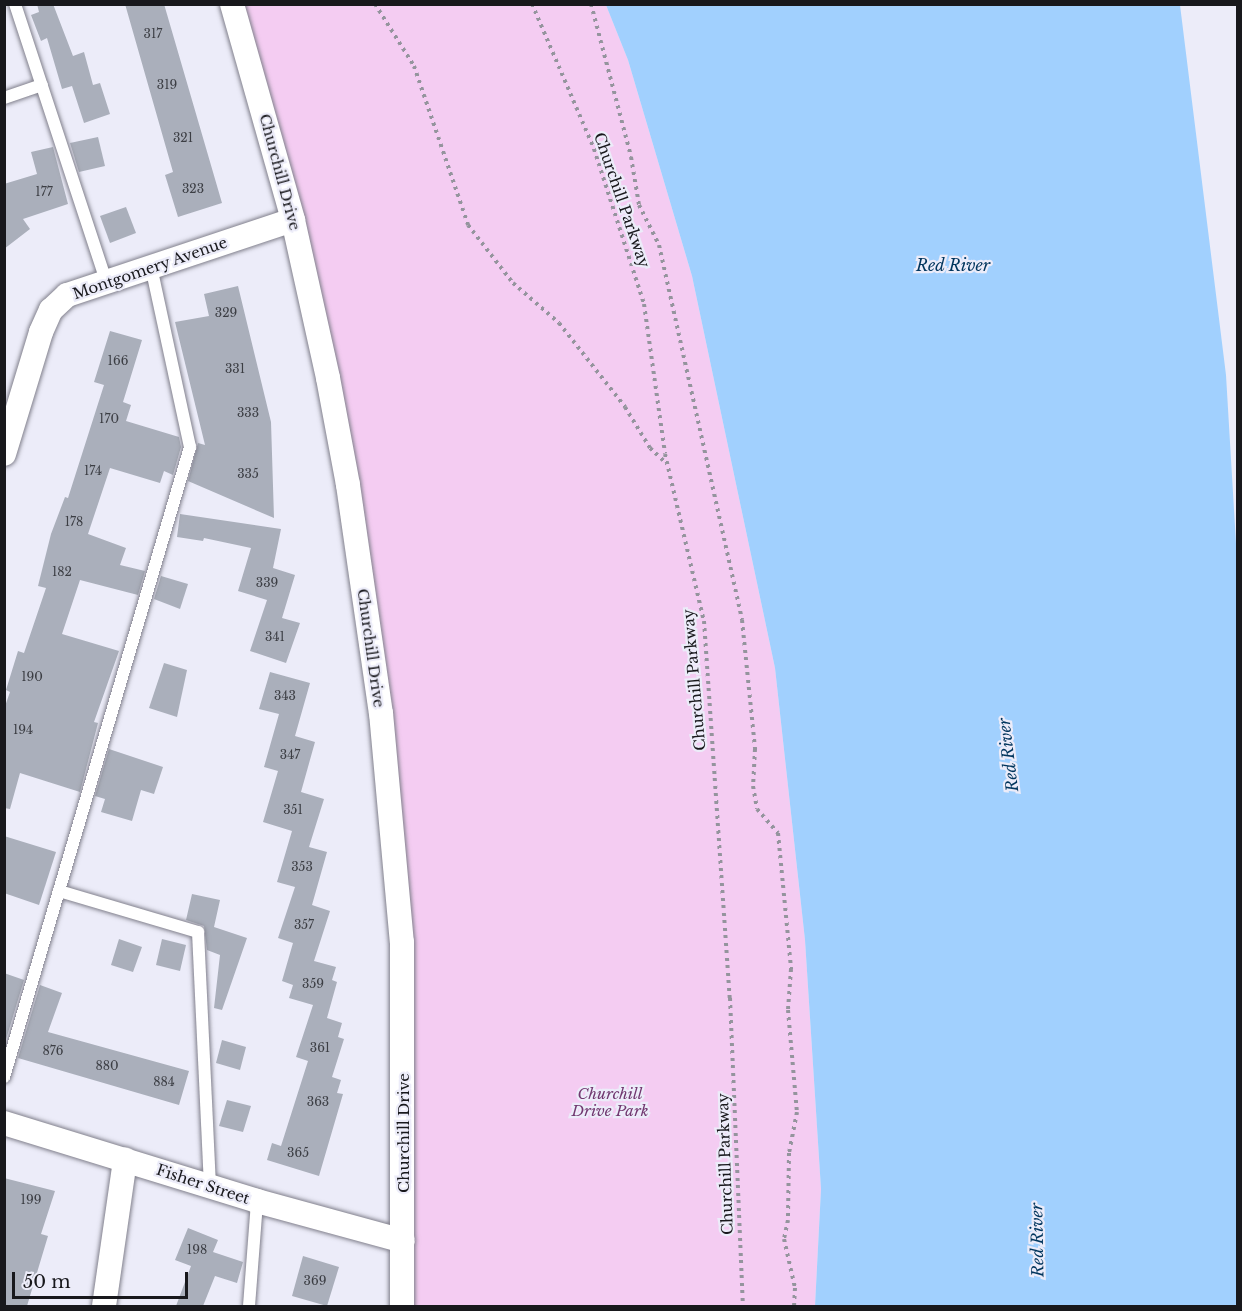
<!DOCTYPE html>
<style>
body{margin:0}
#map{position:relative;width:1242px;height:1311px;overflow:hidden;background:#ececf9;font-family:"Libre Baskerville",serif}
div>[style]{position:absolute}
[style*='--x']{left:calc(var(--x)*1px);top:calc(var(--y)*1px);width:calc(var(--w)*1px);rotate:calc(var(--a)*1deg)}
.green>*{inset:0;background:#f4ccf2}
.water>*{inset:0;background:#a1d0fe}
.building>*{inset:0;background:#aaafbb}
.path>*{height:4px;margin-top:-2px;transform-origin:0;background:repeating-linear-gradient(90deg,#94949d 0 3px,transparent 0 7.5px)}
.roads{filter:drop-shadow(0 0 2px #81808c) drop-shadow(0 0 2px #81808c)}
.service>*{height:12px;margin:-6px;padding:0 6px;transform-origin:6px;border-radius:6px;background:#fff}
.minor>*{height:24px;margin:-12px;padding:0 12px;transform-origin:12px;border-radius:12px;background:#fff}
span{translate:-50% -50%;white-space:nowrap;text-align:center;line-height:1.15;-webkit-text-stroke:4.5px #ececf9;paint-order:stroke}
.number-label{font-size:12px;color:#3c3e44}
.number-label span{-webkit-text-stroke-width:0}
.street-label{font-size:15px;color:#18181c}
.park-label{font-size:15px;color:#713870;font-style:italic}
.water-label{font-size:16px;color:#00355d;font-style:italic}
.frame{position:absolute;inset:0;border:6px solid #18181c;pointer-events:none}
.scale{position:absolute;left:12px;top:1272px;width:176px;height:27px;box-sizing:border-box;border:3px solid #18181c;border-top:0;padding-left:8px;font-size:18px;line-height:21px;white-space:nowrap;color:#18181c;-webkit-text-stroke:4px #ececf9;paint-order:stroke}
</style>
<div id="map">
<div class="green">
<div style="clip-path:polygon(232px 5px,606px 5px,628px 60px,692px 276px,775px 668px,805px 940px,821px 1189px,815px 1306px,402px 1306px,402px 942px,348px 485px)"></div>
</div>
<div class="water">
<div style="clip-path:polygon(606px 5px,1180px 5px,1226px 375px,1237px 560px,1237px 1306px,815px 1306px,821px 1189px,805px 940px,775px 668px,692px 276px,628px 60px)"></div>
</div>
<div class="building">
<div style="clip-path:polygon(37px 4px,53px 4px,73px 56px,84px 52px,93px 85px,100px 83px,110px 114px,84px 123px,72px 86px,62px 89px,47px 38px,41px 41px,31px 15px,39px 12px)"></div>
<div style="clip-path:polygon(125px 4px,164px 4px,222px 203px,178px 217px,165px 175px,173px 172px)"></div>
<div style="clip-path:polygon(98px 137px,105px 166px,79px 172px,70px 143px)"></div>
<div style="clip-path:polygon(53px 147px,68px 204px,23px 219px,30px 229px,4px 249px,4px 184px,37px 174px,31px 152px)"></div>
<div style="clip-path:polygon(126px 207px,136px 233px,110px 243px,100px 216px)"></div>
<div style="clip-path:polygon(238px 286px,271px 422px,274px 518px,188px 481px,198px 443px,205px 445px,175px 322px,209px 316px,204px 294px)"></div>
<div style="clip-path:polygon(110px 331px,142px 340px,123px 402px,131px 405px,126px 421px,179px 437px,181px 447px,173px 475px,164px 471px,160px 483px,110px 468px,88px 534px,126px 548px,120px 565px,145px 571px,138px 595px,80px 580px,62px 634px,119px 651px,94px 722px,98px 723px,80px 792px,20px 773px,10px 809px,4px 808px,4px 709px,10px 692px,6px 690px,18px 651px,24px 653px,46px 588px,38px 586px,51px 534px,65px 497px,68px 498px,104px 385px,94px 382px)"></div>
<div style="clip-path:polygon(180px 514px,281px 529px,273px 568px,295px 575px,282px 618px,300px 623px,286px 663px,250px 651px,267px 600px,238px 591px,251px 548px,204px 538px,203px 541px,177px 537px)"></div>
<div style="clip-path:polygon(161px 576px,188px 584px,180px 609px,154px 599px)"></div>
<div style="clip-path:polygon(164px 663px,187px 670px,177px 717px,149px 708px)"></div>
<div style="clip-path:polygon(270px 672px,310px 683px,295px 736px,315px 742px,301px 792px,324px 799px,309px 847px,327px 852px,312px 905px,330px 911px,314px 961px,336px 967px,332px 980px,337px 982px,327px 1018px,342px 1023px,338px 1037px,344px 1039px,332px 1077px,341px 1080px,337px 1093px,343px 1094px,319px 1176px,267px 1160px,272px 1143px,281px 1146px,308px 1061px,296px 1057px,313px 1005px,289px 998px,293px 985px,282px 981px,293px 943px,278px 938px,295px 887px,277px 882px,292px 831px,263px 822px,278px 771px,264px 767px,279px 714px,259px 709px)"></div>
<div style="clip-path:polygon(109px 749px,163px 767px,154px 794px,141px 790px,132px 821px,101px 812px,105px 799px,95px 796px)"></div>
<div style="clip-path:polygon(4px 836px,56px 852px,39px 905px,4px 893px)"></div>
<div style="clip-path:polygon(192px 894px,220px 900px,214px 927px,247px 938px,222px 1010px,214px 1008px,220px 955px,207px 950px,204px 926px,186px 920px)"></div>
<div style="clip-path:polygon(119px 939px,142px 947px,133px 972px,111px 965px)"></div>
<div style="clip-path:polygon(162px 939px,186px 945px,180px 971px,156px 965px)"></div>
<div style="clip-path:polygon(4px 973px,24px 980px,4px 1046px)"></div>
<div style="clip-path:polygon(40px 985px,62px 993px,48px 1032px,189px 1071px,179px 1105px,18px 1058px)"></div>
<div style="clip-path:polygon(222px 1040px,246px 1047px,240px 1070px,216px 1063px)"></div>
<div style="clip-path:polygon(227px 1100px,251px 1106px,243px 1132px,219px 1126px)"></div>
<div style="clip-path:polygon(4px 1178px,55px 1191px,41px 1234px,48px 1236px,27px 1306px,4px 1306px)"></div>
<div style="clip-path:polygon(188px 1228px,218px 1240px,213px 1252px,243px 1262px,237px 1283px,215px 1276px,203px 1306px,176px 1306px,191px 1266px,175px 1260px)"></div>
<div style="clip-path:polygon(303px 1256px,339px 1267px,327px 1306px,292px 1296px)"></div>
</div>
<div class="path">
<div style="--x:375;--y:4;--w:73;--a:57.8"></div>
<div style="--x:414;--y:66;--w:168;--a:71.2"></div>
<div style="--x:468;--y:225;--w:73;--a:52.2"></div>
<div style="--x:513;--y:283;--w:61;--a:41"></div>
<div style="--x:559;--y:323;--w:107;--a:51.8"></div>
<div style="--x:625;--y:407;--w:48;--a:58.6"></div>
<div style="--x:650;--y:448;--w:23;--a:43"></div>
<div style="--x:532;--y:4;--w:158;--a:66.8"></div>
<div style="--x:594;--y:149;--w:163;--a:72.1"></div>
<div style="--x:644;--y:304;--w:151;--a:82"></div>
<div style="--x:665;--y:454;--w:171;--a:76.9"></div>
<div style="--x:704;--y:621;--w:378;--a:86.1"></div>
<div style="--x:730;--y:998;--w:308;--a:87.6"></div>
<div style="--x:591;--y:4;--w:158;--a:75.3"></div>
<div style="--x:631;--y:157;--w:49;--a:80.5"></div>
<div style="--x:639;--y:205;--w:45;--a:63.4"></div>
<div style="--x:659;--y:245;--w:384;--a:77.5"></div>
<div style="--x:742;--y:620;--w:130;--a:84.2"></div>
<div style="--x:755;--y:749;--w:37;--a:93"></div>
<div style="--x:753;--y:786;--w:23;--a:80"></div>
<div style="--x:757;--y:809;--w:32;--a:49"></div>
<div style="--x:778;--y:833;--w:137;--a:84.5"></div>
<div style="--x:791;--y:969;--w:41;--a:94.2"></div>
<div style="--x:788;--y:1010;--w:102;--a:85"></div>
<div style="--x:797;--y:1112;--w:42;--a:101"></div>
<div style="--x:789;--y:1153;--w:67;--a:90.9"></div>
<div style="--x:788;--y:1220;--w:19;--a:102"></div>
<div style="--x:784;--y:1239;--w:50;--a:77.3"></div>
<div style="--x:795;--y:1288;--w:18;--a:93"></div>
</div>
<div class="roads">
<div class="service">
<div style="--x:15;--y:4;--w:291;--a:71.8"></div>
<div style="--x:4;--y:98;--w:40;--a:-18.9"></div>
<div style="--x:59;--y:891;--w:145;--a:16.4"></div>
<div style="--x:198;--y:932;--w:254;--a:87.3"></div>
<div style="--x:4;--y:1077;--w:657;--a:-73.55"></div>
<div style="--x:190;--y:447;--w:185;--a:-102.2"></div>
<div style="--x:249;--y:1306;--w:105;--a:-85.6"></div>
</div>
<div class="minor">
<div style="--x:232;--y:4;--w:224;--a:74.2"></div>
<div style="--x:293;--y:220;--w:162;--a:77.5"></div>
<div style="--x:328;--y:378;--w:109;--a:79.4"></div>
<div style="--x:348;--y:485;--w:230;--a:81.8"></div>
<div style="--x:381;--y:713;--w:230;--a:84.8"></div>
<div style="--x:402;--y:942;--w:364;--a:90"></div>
<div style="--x:4;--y:454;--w:127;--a:-73.1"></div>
<div style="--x:41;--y:332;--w:24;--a:-66"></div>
<div style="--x:51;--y:310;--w:22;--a:-43"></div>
<div style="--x:67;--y:295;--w:238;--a:-18.4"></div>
<div style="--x:4;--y:1123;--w:265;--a:17.1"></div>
<div style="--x:257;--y:1201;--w:151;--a:15.3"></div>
<div style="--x:104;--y:1306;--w:148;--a:-81.8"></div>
</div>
</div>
<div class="number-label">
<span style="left:153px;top:34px">317</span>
<span style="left:167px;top:85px">319</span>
<span style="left:183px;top:138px">321</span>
<span style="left:193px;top:189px">323</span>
<span style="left:44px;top:192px">177</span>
<span style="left:226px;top:313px">329</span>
<span style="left:118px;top:361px">166</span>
<span style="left:235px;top:369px">331</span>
<span style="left:248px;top:413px">333</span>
<span style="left:109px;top:419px">170</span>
<span style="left:93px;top:471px">174</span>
<span style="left:248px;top:474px">335</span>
<span style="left:74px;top:522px">178</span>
<span style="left:62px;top:572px">182</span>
<span style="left:267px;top:583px">339</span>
<span style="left:275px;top:637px">341</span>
<span style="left:32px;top:677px">190</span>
<span style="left:285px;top:696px">343</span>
<span style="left:23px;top:730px">194</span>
<span style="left:290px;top:755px">347</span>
<span style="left:293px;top:810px">351</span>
<span style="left:302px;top:867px">353</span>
<span style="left:304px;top:925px">357</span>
<span style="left:313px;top:984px">359</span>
<span style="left:320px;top:1048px">361</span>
<span style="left:53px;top:1051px">876</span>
<span style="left:107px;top:1066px">880</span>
<span style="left:164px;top:1082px">884</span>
<span style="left:318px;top:1102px">363</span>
<span style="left:298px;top:1153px">365</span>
<span style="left:31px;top:1200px">199</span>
<span style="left:197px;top:1250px">198</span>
<span style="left:315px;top:1281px">369</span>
</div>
<div class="street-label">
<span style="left:280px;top:172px;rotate:75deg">Churchill Drive</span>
<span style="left:622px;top:200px;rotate:71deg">Churchill Parkway</span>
<span style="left:150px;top:268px;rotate:-19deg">Montgomery Avenue</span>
<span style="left:371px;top:648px;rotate:82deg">Churchill Drive</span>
<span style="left:694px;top:680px;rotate:-95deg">Churchill Parkway</span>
<span style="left:404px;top:1133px;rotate:-90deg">Churchill Drive</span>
<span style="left:725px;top:1164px;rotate:-92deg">Churchill Parkway</span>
<span style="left:203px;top:1184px;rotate:18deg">Fisher Street</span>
</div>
<div class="park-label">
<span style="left:610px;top:1102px">Churchill<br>Drive Park</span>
</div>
<div class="water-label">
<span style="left:953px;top:265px">Red River</span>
<span style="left:1008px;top:755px;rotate:-97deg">Red River</span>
<span style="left:1037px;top:1240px;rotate:-91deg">Red River</span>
</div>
<div class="frame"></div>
<div class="scale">50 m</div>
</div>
